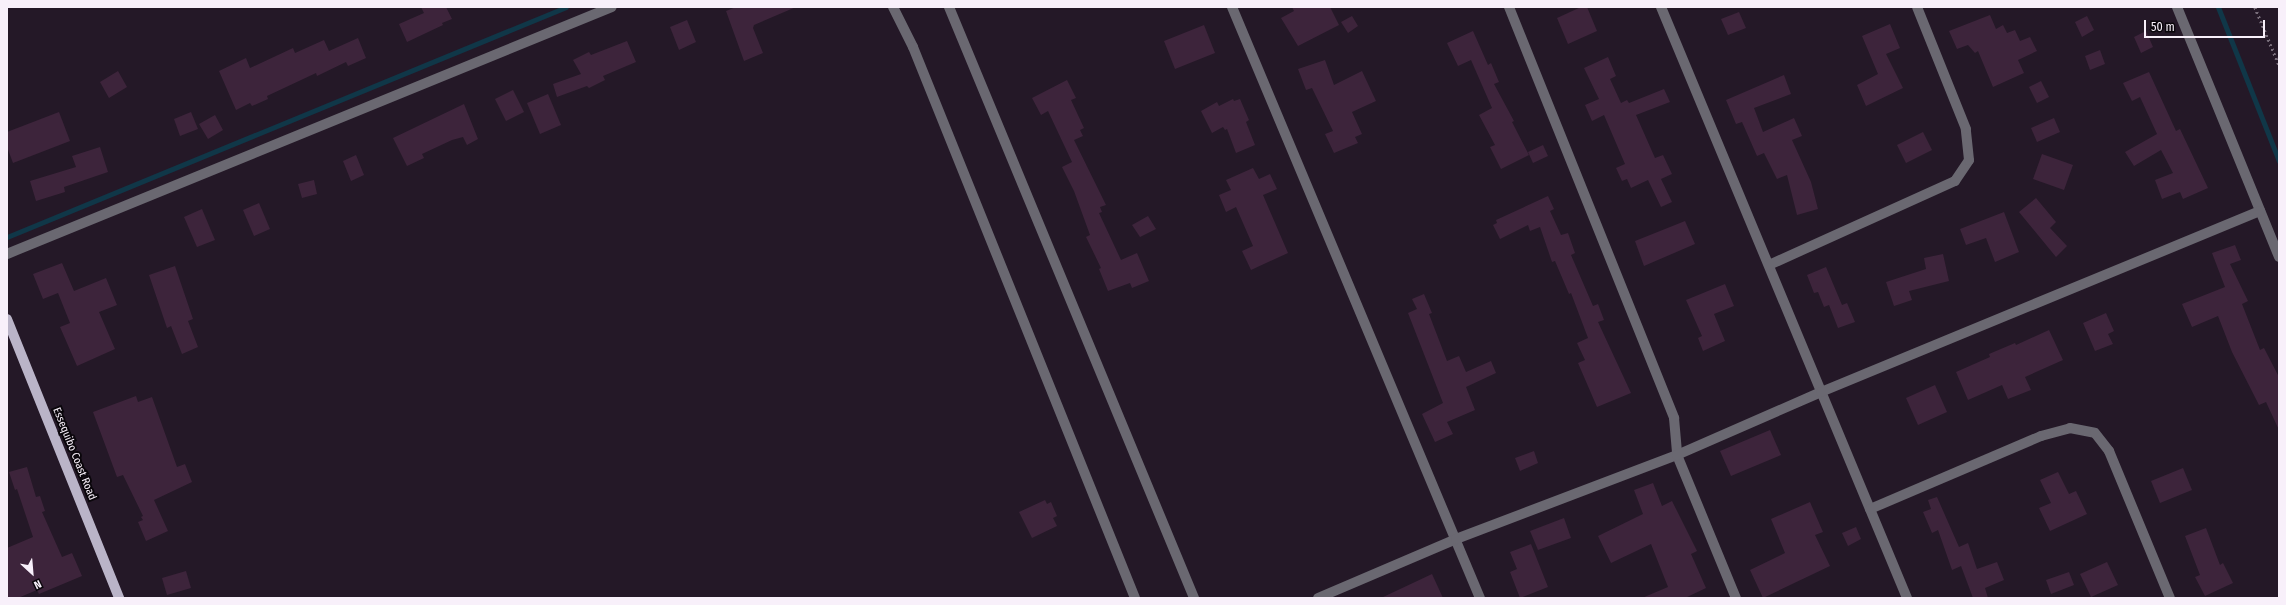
<!DOCTYPE html>
<style>
body{margin:0}
#map{position:relative;width:2286px;height:605px;overflow:hidden;background:#241827;font-family:"Fira Sans Condensed",sans-serif}
div>[style]{position:absolute}
[style*='--x']{left:calc(var(--x)*1px);top:calc(var(--y)*1px);width:calc(var(--w)*1px);rotate:calc(var(--a)*1deg)}
.stream>*{height:5px;margin:-2.5px;padding:0 2.5px;transform-origin:2.5px;border-radius:2.5px;background:#103748}
.building>*{inset:0;background:#3d243b}
.path>*{height:2.5px;margin-top:-1.25px;transform-origin:0;background:repeating-linear-gradient(90deg,#786d7a 0 2px,transparent 0 5px)}
.minor>*{height:10px;margin:-5px;padding:0 5px;transform-origin:5px;border-radius:5px;background:#6a6871}
.primary>*{height:10px;margin:-5px;padding:0 5px;transform-origin:5px;border-radius:5px;background:#bab4c8}
span{translate:-50% -50%;white-space:nowrap;text-align:center;line-height:1.15;-webkit-text-stroke:4px #0a060b;paint-order:stroke}
.street-label{font-size:11px;color:#f8f0fa}
.frame{position:absolute;inset:0;border:8px solid #f8f0fa;pointer-events:none}
.north{position:absolute;left:12px;top:553px;width:40px;height:40px;-webkit-text-stroke:3px #0a060b;paint-order:stroke;rotate:154deg;font-size:11px;font-weight:700;line-height:16px;text-align:center;color:#f8f0fa}
.north::after{content:'';display:block;margin:auto;width:14px;height:18px;background:#f8f0fa;clip-path:polygon(50% 0,100% 100%,50% 72%,0 100%)}
.scale{position:absolute;left:2144px;top:20px;width:121px;height:18px;box-sizing:border-box;border:2px solid #f8f0fa;border-top:0;padding-left:5px;font-size:12px;line-height:14px;white-space:nowrap;color:#f8f0fa;-webkit-text-stroke:3px #0a060b;paint-order:stroke}
</style>
<div id="map">
<div class="stream">
<div style="--x:2218;--y:7;--w:166;--a:68.4"></div>
<div style="--x:7;--y:237;--w:604;--a:-22.36"></div>
</div>
<div class="building">
<div style="clip-path:polygon(421px 7px,446px 7px,452px 19px,442px 23px,443px 25px,407px 42px,399px 24px,424px 13px)"></div>
<div style="clip-path:polygon(736px 7px,796px 7px,754px 25px,753px 28px,763px 53px,744px 61px,726px 11px)"></div>
<div style="clip-path:polygon(1292px 7px,1330px 7px,1339px 25px,1298px 46px,1281px 18px,1294px 11px)"></div>
<div style="clip-path:polygon(1581px 7px,1587px 7px,1597px 31px,1568px 44px,1557px 18px)"></div>
<div style="clip-path:polygon(1739px 12px,1746px 28px,1728px 35px,1721px 19px)"></div>
<div style="clip-path:polygon(1990px 15px,1996px 29px,2003px 25px,2007px 33px,2015px 30px,2020px 41px,2030px 37px,2037px 51px,2018px 60px,2024px 73px,1993px 87px,1978px 51px,1975px 53px,1968px 45px,1957px 49px,1949px 31px)"></div>
<div style="clip-path:polygon(1352px 16px,1358px 26px,1348px 33px,1341px 22px)"></div>
<div style="clip-path:polygon(2087px 16px,2094px 30px,2082px 37px,2075px 22px)"></div>
<div style="clip-path:polygon(687px 20px,696px 42px,679px 50px,670px 27px)"></div>
<div style="clip-path:polygon(1890px 24px,1900px 48px,1886px 54px,1903px 88px,1866px 106px,1857px 85px,1878px 74px,1862px 36px)"></div>
<div style="clip-path:polygon(1204px 25px,1215px 53px,1175px 69px,1164px 41px)"></div>
<div style="clip-path:polygon(1473px 31px,1488px 65px,1491px 63px,1499px 82px,1494px 84px,1514px 121px,1512px 122px,1529px 155px,1501px 169px,1490px 147px,1495px 145px,1479px 115px,1492px 108px,1471px 60px,1458px 66px,1447px 43px)"></div>
<div style="clip-path:polygon(2146px 31px,2153px 47px,2141px 53px,2134px 37px)"></div>
<div style="clip-path:polygon(358px 38px,366px 58px,348px 66px,346px 62px,317px 76px,316px 73px,267px 96px,268px 99px,252px 106px,250px 103px,236px 110px,219px 71px,246px 58px,250px 68px,293px 48px,295px 53px,324px 40px,329px 51px)"></div>
<div style="clip-path:polygon(627px 41px,636px 62px,603px 76px,605px 80px,589px 88px,587px 86px,557px 97px,553px 84px,581px 74px,573px 60px,589px 52px,591px 55px)"></div>
<div style="clip-path:polygon(2100px 50px,2105px 64px,2090px 70px,2085px 56px)"></div>
<div style="clip-path:polygon(1608px 57px,1616px 76px,1610px 79px,1621px 103px,1627px 100px,1629px 103px,1664px 89px,1670px 102px,1636px 115px,1655px 158px,1663px 155px,1672px 174px,1661px 179px,1672px 202px,1661px 207px,1648px 180px,1631px 188px,1627px 179px,1622px 181px,1616px 168px,1625px 164px,1604px 115px,1592px 121px,1585px 105px,1599px 99px,1584px 68px)"></div>
<div style="clip-path:polygon(1325px 60px,1334px 85px,1362px 71px,1376px 101px,1352px 112px,1362px 134px,1355px 137px,1358px 143px,1334px 153px,1325px 134px,1333px 131px,1312px 88px,1306px 90px,1298px 69px)"></div>
<div style="clip-path:polygon(118px 71px,127px 87px,109px 98px,100px 82px)"></div>
<div style="clip-path:polygon(2149px 72px,2176px 131px,2180px 129px,2208px 188px,2183px 199px,2180px 192px,2162px 199px,2155px 180px,2173px 173px,2161px 150px,2134px 166px,2125px 152px,2157px 134px,2140px 97px,2132px 101px,2123px 83px)"></div>
<div style="clip-path:polygon(1784px 75px,1791px 94px,1754px 108px,1763px 132px,1794px 118px,1802px 136px,1792px 140px,1811px 182px,1818px 209px,1797px 215px,1787px 175px,1777px 179px,1764px 153px,1757px 156px,1742px 122px,1736px 124px,1726px 100px)"></div>
<div style="clip-path:polygon(1067px 80px,1076px 98px,1071px 100px,1084px 128px,1080px 130px,1083px 136px,1074px 140px,1106px 205px,1100px 207px,1102px 212px,1099px 213px,1121px 260px,1137px 253px,1149px 281px,1132px 288px,1130px 283px,1108px 291px,1099px 269px,1101px 268px,1086px 237px,1090px 235px,1074px 191px,1062px 167px,1072px 162px,1048px 111px,1041px 115px,1032px 98px)"></div>
<div style="clip-path:polygon(2041px 81px,2049px 97px,2037px 103px,2029px 87px)"></div>
<div style="clip-path:polygon(513px 90px,524px 112px,506px 121px,495px 99px)"></div>
<div style="clip-path:polygon(548px 94px,561px 125px,540px 134px,527px 103px)"></div>
<div style="clip-path:polygon(1233px 99px,1234px 101px,1240px 99px,1249px 120px,1246px 122px,1255px 145px,1236px 153px,1227px 129px,1225px 130px,1223px 127px,1212px 133px,1201px 111px,1217px 102px,1219px 106px)"></div>
<div style="clip-path:polygon(464px 104px,478px 139px,467px 145px,463px 137px,452px 140px,422px 154px,424px 158px,407px 166px,393px 138px)"></div>
<div style="clip-path:polygon(59px 112px,70px 141px,13px 163px,7px 147px,7px 132px)"></div>
<div style="clip-path:polygon(191px 112px,198px 129px,180px 136px,174px 119px)"></div>
<div style="clip-path:polygon(215px 115px,223px 130px,208px 139px,199px 124px)"></div>
<div style="clip-path:polygon(2054px 118px,2060px 132px,2037px 142px,2031px 128px)"></div>
<div style="clip-path:polygon(1923px 132px,1932px 150px,1906px 163px,1897px 145px)"></div>
<div style="clip-path:polygon(1543px 145px,1548px 156px,1533px 163px,1528px 152px)"></div>
<div style="clip-path:polygon(100px 147px,108px 172px,64px 187px,65px 192px,36px 201px,30px 181px,76px 167px,72px 156px)"></div>
<div style="clip-path:polygon(2042px 154px,2073px 165px,2064px 190px,2033px 179px)"></div>
<div style="clip-path:polygon(356px 155px,364px 175px,351px 181px,343px 161px)"></div>
<div style="clip-path:polygon(1253px 168px,1259px 179px,1270px 174px,1277px 189px,1263px 195px,1288px 253px,1251px 270px,1242px 251px,1253px 246px,1236px 207px,1226px 212px,1219px 195px,1231px 190px,1226px 180px)"></div>
<div style="clip-path:polygon(314px 180px,317px 194px,302px 198px,298px 184px)"></div>
<div style="clip-path:polygon(1548px 196px,1554px 209px,1550px 211px,1561px 235px,1568px 233px,1575px 253px,1571px 255px,1593px 306px,1598px 304px,1604px 320px,1598px 322px,1631px 393px,1597px 407px,1578px 363px,1585px 360px,1577px 343px,1588px 338px,1571px 293px,1569px 294px,1555px 261px,1552px 262px,1540px 227px,1530px 231px,1528px 225px,1500px 239px,1493px 225px,1497px 223px,1496px 220px)"></div>
<div style="clip-path:polygon(2036px 198px,2056px 222px,2050px 228px,2067px 246px,2056px 257px,2019px 212px)"></div>
<div style="clip-path:polygon(259px 203px,270px 229px,254px 236px,243px 210px)"></div>
<div style="clip-path:polygon(202px 209px,215px 240px,197px 247px,184px 217px)"></div>
<div style="clip-path:polygon(2004px 212px,2019px 252px,1995px 262px,1986px 238px,1966px 245px,1960px 229px)"></div>
<div style="clip-path:polygon(1148px 216px,1156px 229px,1140px 237px,1132px 225px)"></div>
<div style="clip-path:polygon(1685px 221px,1695px 244px,1644px 266px,1635px 241px)"></div>
<div style="clip-path:polygon(2235px 245px,2241px 260px,2230px 264px,2248px 301px,2242px 304px,2260px 350px,2264px 348px,2279px 377px,2279px 430px,2266px 402px,2259px 405px,2232px 352px,2218px 316px,2192px 327px,2182px 304px,2225px 287px,2212px 253px)"></div>
<div style="clip-path:polygon(1943px 254px,1949px 281px,1909px 291px,1912px 300px,1894px 306px,1886px 282px,1926px 269px,1924px 258px)"></div>
<div style="clip-path:polygon(62px 263px,74px 291px,106px 278px,117px 305px,99px 312px,115px 349px,77px 366px,60px 327px,70px 323px,58px 293px,43px 299px,33px 274px)"></div>
<div style="clip-path:polygon(175px 266px,193px 319px,188px 321px,198px 347px,182px 354px,171px 326px,167px 328px,149px 275px)"></div>
<div style="clip-path:polygon(1826px 267px,1842px 305px,1847px 303px,1855px 322px,1838px 328px,1829px 305px,1824px 307px,1818px 292px,1814px 293px,1807px 275px)"></div>
<div style="clip-path:polygon(1725px 284px,1734px 306px,1714px 314px,1725px 341px,1703px 351px,1698px 338px,1702px 336px,1686px 300px)"></div>
<div style="clip-path:polygon(1424px 294px,1432px 313px,1429px 314px,1447px 361px,1459px 356px,1466px 372px,1491px 361px,1496px 373px,1466px 387px,1475px 410px,1447px 422px,1453px 434px,1435px 442px,1422px 414px,1443px 403px,1408px 313px,1417px 309px,1412px 299px)"></div>
<div style="clip-path:polygon(2106px 313px,2114px 331px,2108px 334px,2113px 344px,2095px 351px,2083px 323px)"></div>
<div style="clip-path:polygon(2049px 330px,2063px 360px,2025px 377px,2031px 390px,2008px 399px,2002px 385px,1968px 400px,1956px 372px,1990px 357px,1989px 354px,2015px 343px,2016px 345px)"></div>
<div style="clip-path:polygon(1935px 385px,1947px 412px,1918px 425px,1906px 398px)"></div>
<div style="clip-path:polygon(136px 396px,138px 402px,152px 397px,177px 467px,185px 464px,192px 482px,154px 500px,168px 531px,146px 541px,138px 522px,143px 520px,141px 517px,143px 516px,123px 475px,117px 477px,93px 412px)"></div>
<div style="clip-path:polygon(1770px 430px,1781px 455px,1731px 476px,1720px 451px)"></div>
<div style="clip-path:polygon(1534px 451px,1538px 463px,1520px 471px,1515px 458px)"></div>
<div style="clip-path:polygon(27px 467px,36px 497px,40px 496px,45px 511px,42px 512px,62px 557px,72px 553px,82px 576px,39px 594px,37px 590px,18px 598px,7px 598px,7px 548px,33px 537px,17px 489px,15px 490px,9px 472px)"></div>
<div style="clip-path:polygon(2183px 468px,2192px 490px,2160px 503px,2151px 481px)"></div>
<div style="clip-path:polygon(2058px 472px,2069px 494px,2076px 491px,2087px 514px,2050px 531px,2039px 508px,2051px 503px,2040px 480px)"></div>
<div style="clip-path:polygon(1653px 483px,1662px 506px,1672px 501px,1697px 551px,1691px 554px,1706px 588px,1685px 598px,1642px 598px,1668px 587px,1651px 544px,1611px 563px,1598px 536px,1643px 514px,1634px 490px)"></div>
<div style="clip-path:polygon(1937px 497px,1959px 547px,1968px 543px,1977px 569px,1997px 562px,2004px 580px,1985px 588px,1988px 598px,1973px 598px,1961px 566px,1952px 570px,1938px 530px,1932px 533px,1923px 512px,1931px 509px,1928px 500px)"></div>
<div style="clip-path:polygon(1045px 500px,1047px 504px,1051px 502px,1057px 516px,1053px 518px,1057px 526px,1032px 538px,1019px 512px)"></div>
<div style="clip-path:polygon(1810px 502px,1823px 532px,1815px 535px,1830px 566px,1763px 598px,1750px 570px,1785px 553px,1771px 519px)"></div>
<div style="clip-path:polygon(1564px 518px,1571px 538px,1538px 550px,1530px 531px)"></div>
<div style="clip-path:polygon(1856px 527px,1861px 539px,1848px 546px,1842px 533px)"></div>
<div style="clip-path:polygon(2206px 528px,2220px 565px,2223px 563px,2233px 583px,2205px 596px,2195px 577px,2200px 575px,2185px 536px)"></div>
<div style="clip-path:polygon(1531px 544px,1548px 587px,1520px 598px,1510px 572px,1517px 569px,1510px 552px)"></div>
<div style="clip-path:polygon(2107px 562px,2118px 585px,2091px 597px,2080px 574px)"></div>
<div style="clip-path:polygon(186px 571px,191px 588px,167px 595px,162px 578px)"></div>
<div style="clip-path:polygon(2069px 572px,2074px 585px,2051px 594px,2046px 580px)"></div>
<div style="clip-path:polygon(1432px 574px,1443px 598px,1381px 598px)"></div>
</div>
<div class="path">
<div style="--x:2255;--y:7;--w:63;--a:67.5"></div>
</div>
<div class="minor">
<div style="--x:893;--y:7;--w:45;--a:63.4"></div>
<div style="--x:913;--y:47;--w:594;--a:68.06"></div>
<div style="--x:949;--y:7;--w:640;--a:67.48"></div>
<div style="--x:1232;--y:7;--w:641;--a:67.24"></div>
<div style="--x:1509;--y:7;--w:443;--a:68.1"></div>
<div style="--x:1674;--y:418;--w:37;--a:85"></div>
<div style="--x:1677;--y:455;--w:155;--a:67.6"></div>
<div style="--x:1661;--y:7;--w:640;--a:67.4"></div>
<div style="--x:2177;--y:7;--w:270;--a:67.8"></div>
<div style="--x:7;--y:254;--w:653;--a:-22.21"></div>
<div style="--x:1769;--y:265;--w:204;--a:-24.3"></div>
<div style="--x:1955;--y:181;--w:25;--a:-56"></div>
<div style="--x:1969;--y:160;--w:31;--a:-96"></div>
<div style="--x:1966;--y:129;--w:131;--a:-111.9"></div>
<div style="--x:1870;--y:509;--w:186;--a:-23.1"></div>
<div style="--x:2041;--y:436;--w:30;--a:-15"></div>
<div style="--x:2070;--y:428;--w:25;--a:11"></div>
<div style="--x:2095;--y:433;--w:23;--a:52"></div>
<div style="--x:2109;--y:451;--w:159;--a:67.5"></div>
<div style="--x:1318;--y:598;--w:150;--a:-23.1"></div>
<div style="--x:1456;--y:539;--w:236;--a:-20.8"></div>
<div style="--x:1677;--y:455;--w:157;--a:-23.6"></div>
<div style="--x:1821;--y:392;--w:475;--a:-22.4"></div>
</div>
<div class="primary">
<div style="--x:7;--y:319;--w:301;--a:68.1"></div>
</div>
<div class="street-label">
<span style="left:74px;top:454px;rotate:68deg">Essequibo Coast Road</span>
</div>
<div class="frame"></div>
<div class="north">N</div>
<div class="scale">50 m</div>
</div>
